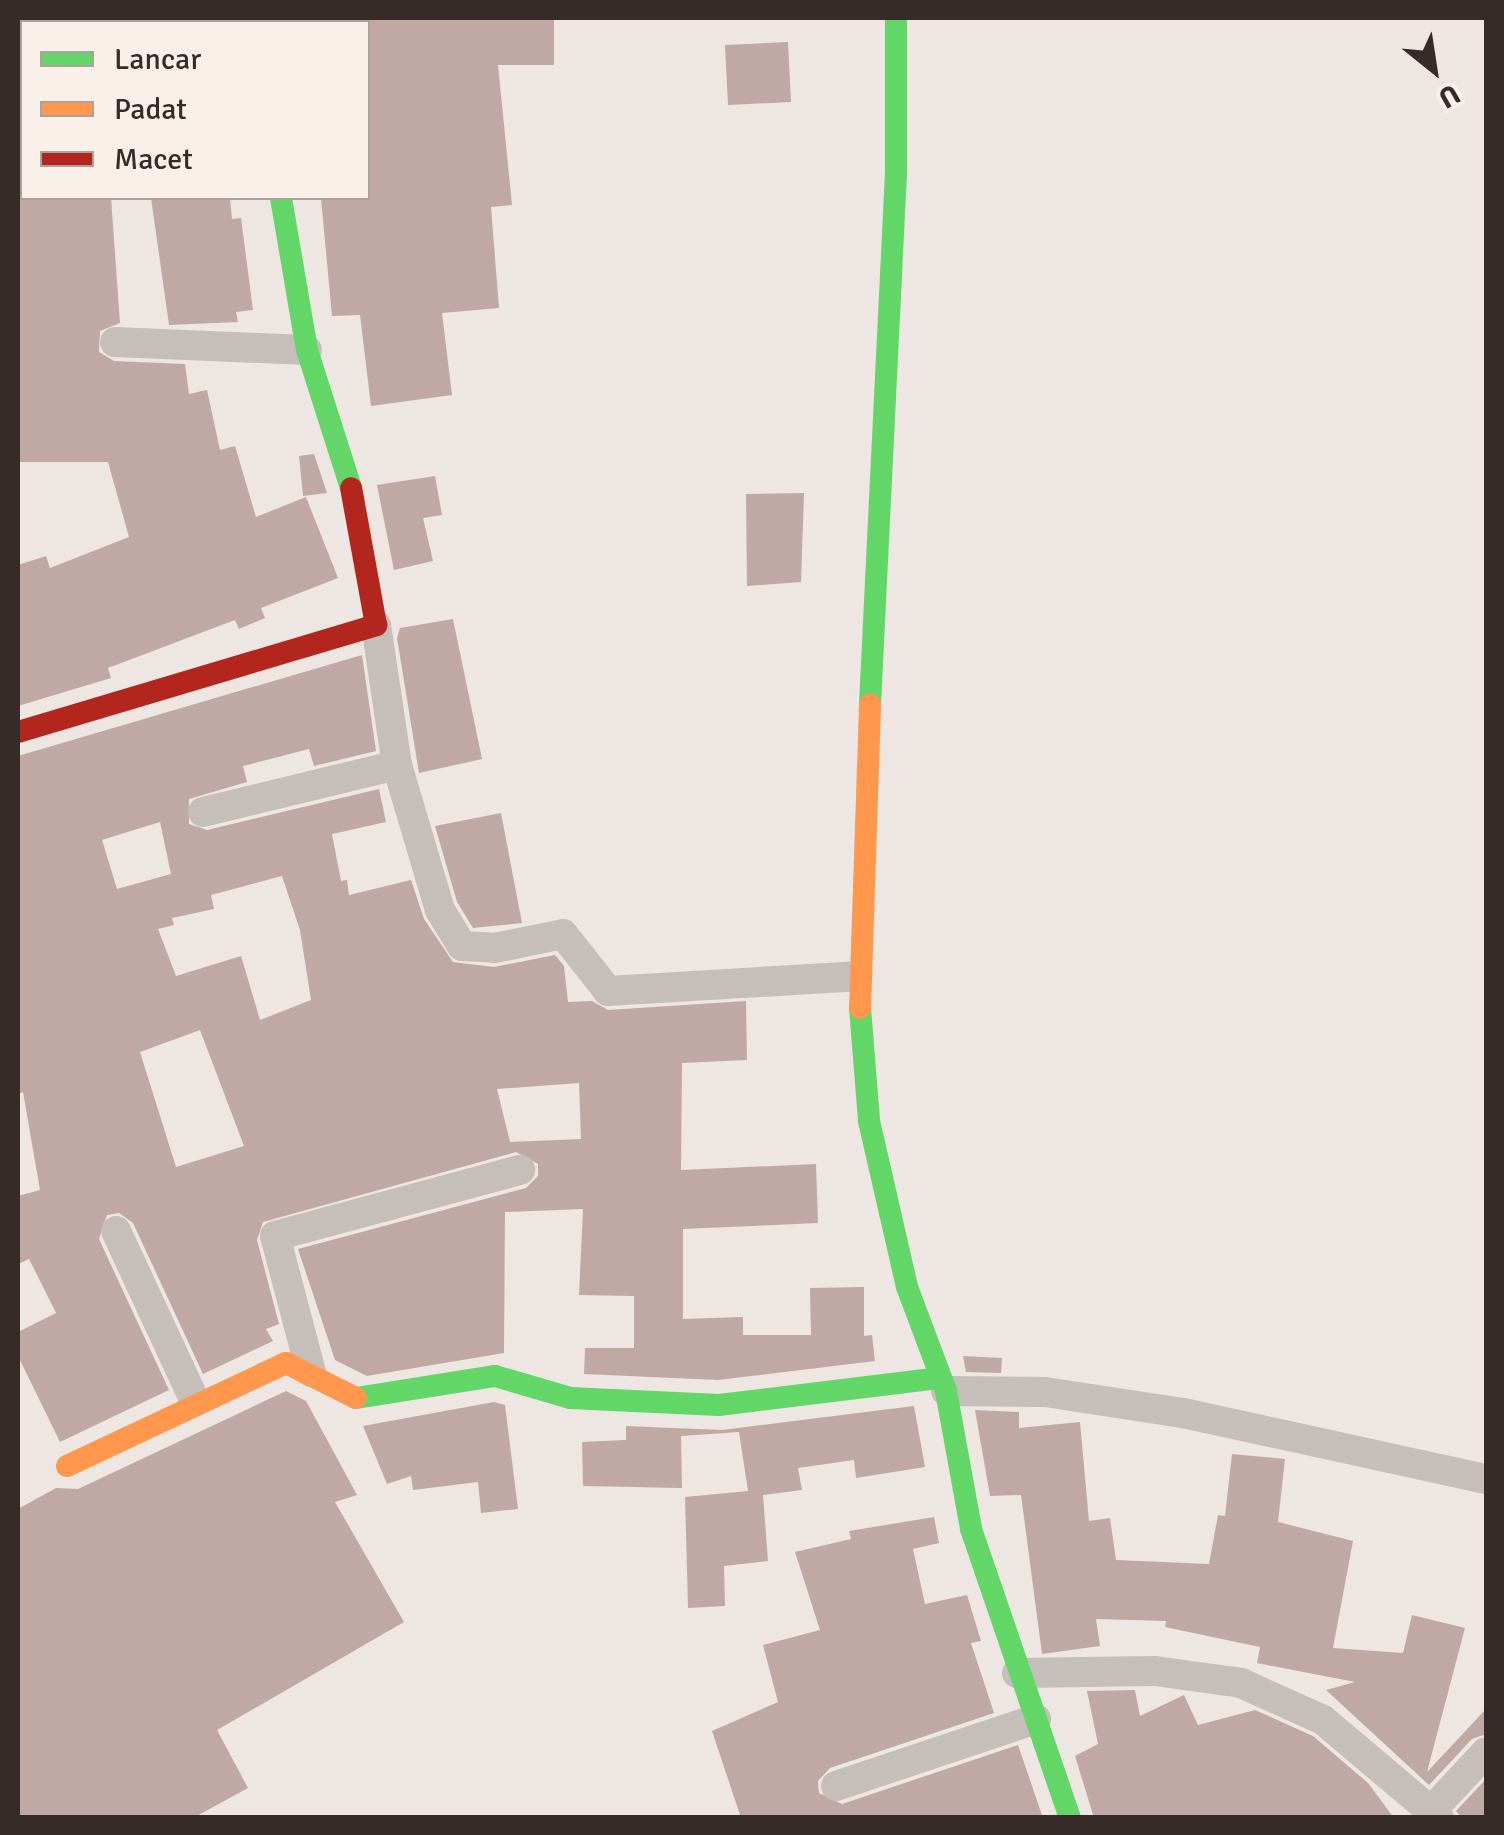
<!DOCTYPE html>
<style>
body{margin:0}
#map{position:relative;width:1504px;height:1835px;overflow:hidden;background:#ede6e2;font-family:Signika,sans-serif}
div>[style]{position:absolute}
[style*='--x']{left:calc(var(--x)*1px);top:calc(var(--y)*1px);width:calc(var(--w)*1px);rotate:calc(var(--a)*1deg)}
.building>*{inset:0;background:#c0a8a4}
.street>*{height:30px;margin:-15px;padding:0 15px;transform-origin:15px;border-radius:15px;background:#c6bebb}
.fast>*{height:22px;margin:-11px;padding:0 11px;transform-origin:11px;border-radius:11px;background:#63d668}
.slow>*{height:22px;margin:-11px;padding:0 11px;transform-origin:11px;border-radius:11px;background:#ff974d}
.jam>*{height:22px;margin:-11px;padding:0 11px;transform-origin:11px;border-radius:11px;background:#b3261e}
span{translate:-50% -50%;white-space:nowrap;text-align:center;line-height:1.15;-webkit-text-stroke:9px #faf0ea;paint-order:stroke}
.frame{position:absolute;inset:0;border:20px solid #372b29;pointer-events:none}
.legend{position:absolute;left:20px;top:20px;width:350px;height:180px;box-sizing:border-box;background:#faf0ea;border:2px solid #aca19d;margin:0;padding:12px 18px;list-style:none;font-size:30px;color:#372b29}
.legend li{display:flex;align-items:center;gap:20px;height:50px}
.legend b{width:50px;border:2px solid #aca19d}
.north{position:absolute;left:1384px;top:20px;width:100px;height:100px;-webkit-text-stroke:8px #faf0ea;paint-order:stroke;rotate:150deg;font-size:28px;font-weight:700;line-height:40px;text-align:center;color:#372b29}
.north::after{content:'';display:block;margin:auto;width:35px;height:45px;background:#372b29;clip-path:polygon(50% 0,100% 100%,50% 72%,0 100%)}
</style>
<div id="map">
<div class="building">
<div style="clip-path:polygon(368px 18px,554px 18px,554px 65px,498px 65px,512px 205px,491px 207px,499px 308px,442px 313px,452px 395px,371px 406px,360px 315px,332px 316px,321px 198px,368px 198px)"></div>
<div style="clip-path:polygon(788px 42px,791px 102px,728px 105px,725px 45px)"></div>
<div style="clip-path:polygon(18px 198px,111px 198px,120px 323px,100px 331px,99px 352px,114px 361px,185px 364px,189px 394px,207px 390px,220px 450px,235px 446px,256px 517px,306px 497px,338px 578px,261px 608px,265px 618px,239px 629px,235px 620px,108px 668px,111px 678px,18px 706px,18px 565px,46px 556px,50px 568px,129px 537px,108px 462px,19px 462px)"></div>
<div style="clip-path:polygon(151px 198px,230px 198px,232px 219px,241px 218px,253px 310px,236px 312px,238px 322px,169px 325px)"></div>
<div style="clip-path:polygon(314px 454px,327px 493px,303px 496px,299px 456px)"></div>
<div style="clip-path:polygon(435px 476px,442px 515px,423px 518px,433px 561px,394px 570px,377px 485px)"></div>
<div style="clip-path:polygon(804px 493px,801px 582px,747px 586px,746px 494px)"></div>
<div style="clip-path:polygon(453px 619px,482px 759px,419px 773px,397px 638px,400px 628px)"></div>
<div style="clip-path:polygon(evenodd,362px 655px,376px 751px,314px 766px,309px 749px,243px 766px,247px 782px,189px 799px,189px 824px,207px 830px,379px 789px,386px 822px,332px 834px,341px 881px,347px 880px,349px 895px,411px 880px,424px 919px,453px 962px,494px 967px,555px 955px,564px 966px,568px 1002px,592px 1001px,608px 1010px,746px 1001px,747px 1060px,682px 1063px,681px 1170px,816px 1164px,818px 1223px,683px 1229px,683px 1319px,743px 1317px,743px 1335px,811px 1335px,810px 1288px,864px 1287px,864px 1336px,872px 1335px,875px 1361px,718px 1380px,584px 1374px,585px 1348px,634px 1348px,634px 1296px,579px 1295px,583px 1209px,505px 1212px,504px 1353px,367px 1376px,335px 1360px,298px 1249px,526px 1188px,538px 1176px,538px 1164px,516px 1152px,263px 1222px,257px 1240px,279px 1324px,266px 1329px,273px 1341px,203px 1374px,133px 1223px,119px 1213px,107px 1215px,99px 1239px,169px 1390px,60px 1442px,18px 1356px,18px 1332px,56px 1313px,29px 1259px,18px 1264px,18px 1196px,40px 1190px,23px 1092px,18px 1094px,18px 756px,362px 655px,160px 822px,171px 874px,117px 889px,102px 840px,160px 822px,362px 655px,282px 876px,300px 930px,311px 1000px,260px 1020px,241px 956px,176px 976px,158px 929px,174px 925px,172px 918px,214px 909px,211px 895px,282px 876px,362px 655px,200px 1030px,244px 1146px,176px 1167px,140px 1052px,200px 1030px,362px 655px,579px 1083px,581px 1139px,510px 1142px,497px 1089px,579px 1083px)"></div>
<div style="clip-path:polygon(501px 813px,522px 923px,473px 928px,457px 902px,435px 826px)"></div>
<div style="clip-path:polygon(963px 1356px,1002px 1358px,1001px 1373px,966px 1372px)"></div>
<div style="clip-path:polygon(286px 1391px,306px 1401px,357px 1495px,335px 1502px,404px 1622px,217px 1730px,248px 1788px,193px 1818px,18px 1818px,18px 1509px,56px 1488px,78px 1489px)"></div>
<div style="clip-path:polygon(494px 1402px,505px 1405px,518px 1509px,481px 1513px,478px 1482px,413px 1490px,411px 1476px,387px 1484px,363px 1426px)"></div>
<div style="clip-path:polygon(914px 1406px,925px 1467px,856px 1478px,854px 1460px,798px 1468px,802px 1490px,763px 1495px,768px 1561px,724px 1566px,725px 1606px,688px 1608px,685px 1497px,748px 1491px,739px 1432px,681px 1436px,682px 1488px,583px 1486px,582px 1442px,626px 1440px,626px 1426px,722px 1430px)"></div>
<div style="clip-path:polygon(975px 1410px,1019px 1412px,1019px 1428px,1080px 1422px,1089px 1521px,1110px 1518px,1116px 1560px,1209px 1564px,1218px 1515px,1225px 1516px,1232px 1454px,1285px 1459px,1278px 1522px,1353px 1541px,1333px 1648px,1403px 1653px,1412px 1615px,1465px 1628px,1427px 1772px,1486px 1709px,1486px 1734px,1472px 1739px,1429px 1785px,1326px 1690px,1355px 1682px,1257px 1663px,1260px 1647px,1165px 1627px,1166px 1621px,1096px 1619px,1100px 1646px,1042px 1654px,1021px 1495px,990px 1496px)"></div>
<div style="clip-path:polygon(934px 1517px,939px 1543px,913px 1549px,925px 1604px,967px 1595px,981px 1641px,971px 1643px,994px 1713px,830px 1768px,818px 1781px,819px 1793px,842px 1804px,1018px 1745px,1043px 1818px,741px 1818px,712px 1731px,778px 1702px,763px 1645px,820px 1630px,795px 1552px,851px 1539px,849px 1531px)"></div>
<div style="clip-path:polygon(1135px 1690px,1140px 1716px,1184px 1695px,1198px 1725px,1255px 1710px,1313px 1736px,1368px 1783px,1394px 1818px,1094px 1818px,1075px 1756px,1098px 1744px,1087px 1691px)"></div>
<div style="clip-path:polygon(1486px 1779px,1486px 1818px,1462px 1818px,1456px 1811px)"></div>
</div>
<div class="street">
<div style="--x:283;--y:22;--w:4;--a:-76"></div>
<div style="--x:115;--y:342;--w:192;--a:2.4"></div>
<div style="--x:376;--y:625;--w:142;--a:81.5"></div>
<div style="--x:397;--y:765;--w:151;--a:73.5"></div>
<div style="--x:440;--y:910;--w:42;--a:58.6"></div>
<div style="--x:462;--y:946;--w:33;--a:3"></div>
<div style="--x:495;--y:948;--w:69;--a:-11.6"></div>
<div style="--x:563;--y:934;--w:73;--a:51.7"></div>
<div style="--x:608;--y:991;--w:249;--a:-3.4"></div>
<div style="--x:203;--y:812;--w:200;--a:-13.6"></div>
<div style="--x:116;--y:1231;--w:187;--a:65.1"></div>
<div style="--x:311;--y:1372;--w:141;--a:-104.8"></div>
<div style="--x:275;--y:1236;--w:254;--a:-15.1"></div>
<div style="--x:946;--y:1391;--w:99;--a:0.6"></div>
<div style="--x:1045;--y:1392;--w:140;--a:8.7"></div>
<div style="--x:1183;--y:1413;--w:310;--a:12.3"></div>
<div style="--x:1017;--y:1673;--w:138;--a:-0.8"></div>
<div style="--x:1155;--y:1671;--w:87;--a:7.9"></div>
<div style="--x:1241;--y:1683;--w:90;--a:24.3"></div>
<div style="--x:1323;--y:1720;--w:152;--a:40.2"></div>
<div style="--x:836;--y:1786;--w:211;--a:-18.5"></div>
<div style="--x:1432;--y:1810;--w:79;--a:-47"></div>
</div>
<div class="fast">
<div style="--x:281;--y:198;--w:154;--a:80.3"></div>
<div style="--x:307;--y:350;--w:145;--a:72.3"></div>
<div style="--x:870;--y:704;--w:532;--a:-87.2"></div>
<div style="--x:896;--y:173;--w:155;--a:-90"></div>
<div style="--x:860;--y:1008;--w:113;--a:85.4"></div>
<div style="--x:869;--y:1121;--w:170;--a:77.1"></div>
<div style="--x:907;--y:1287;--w:111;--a:69.4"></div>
<div style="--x:946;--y:1391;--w:140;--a:79.7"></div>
<div style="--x:971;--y:1529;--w:305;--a:71.1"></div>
<div style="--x:356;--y:1398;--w:141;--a:-9"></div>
<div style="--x:495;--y:1376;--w:78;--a:16.3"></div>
<div style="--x:570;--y:1398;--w:149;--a:2.7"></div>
<div style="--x:719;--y:1405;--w:223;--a:-7"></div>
</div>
<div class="slow">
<div style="--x:860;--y:1008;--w:304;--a:-88.1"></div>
<div style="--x:67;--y:1466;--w:242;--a:-25.2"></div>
<div style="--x:286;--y:1363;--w:78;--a:26.6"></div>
</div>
<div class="jam">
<div style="--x:18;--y:732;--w:374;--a:-16.6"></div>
<div style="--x:376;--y:625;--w:139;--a:-100.3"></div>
</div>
<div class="frame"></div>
<ul class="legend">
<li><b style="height:12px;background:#63d668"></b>Lancar</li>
<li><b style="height:12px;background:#ff974d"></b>Padat</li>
<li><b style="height:12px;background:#b3261e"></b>Macet</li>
</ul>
<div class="north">U</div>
</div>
